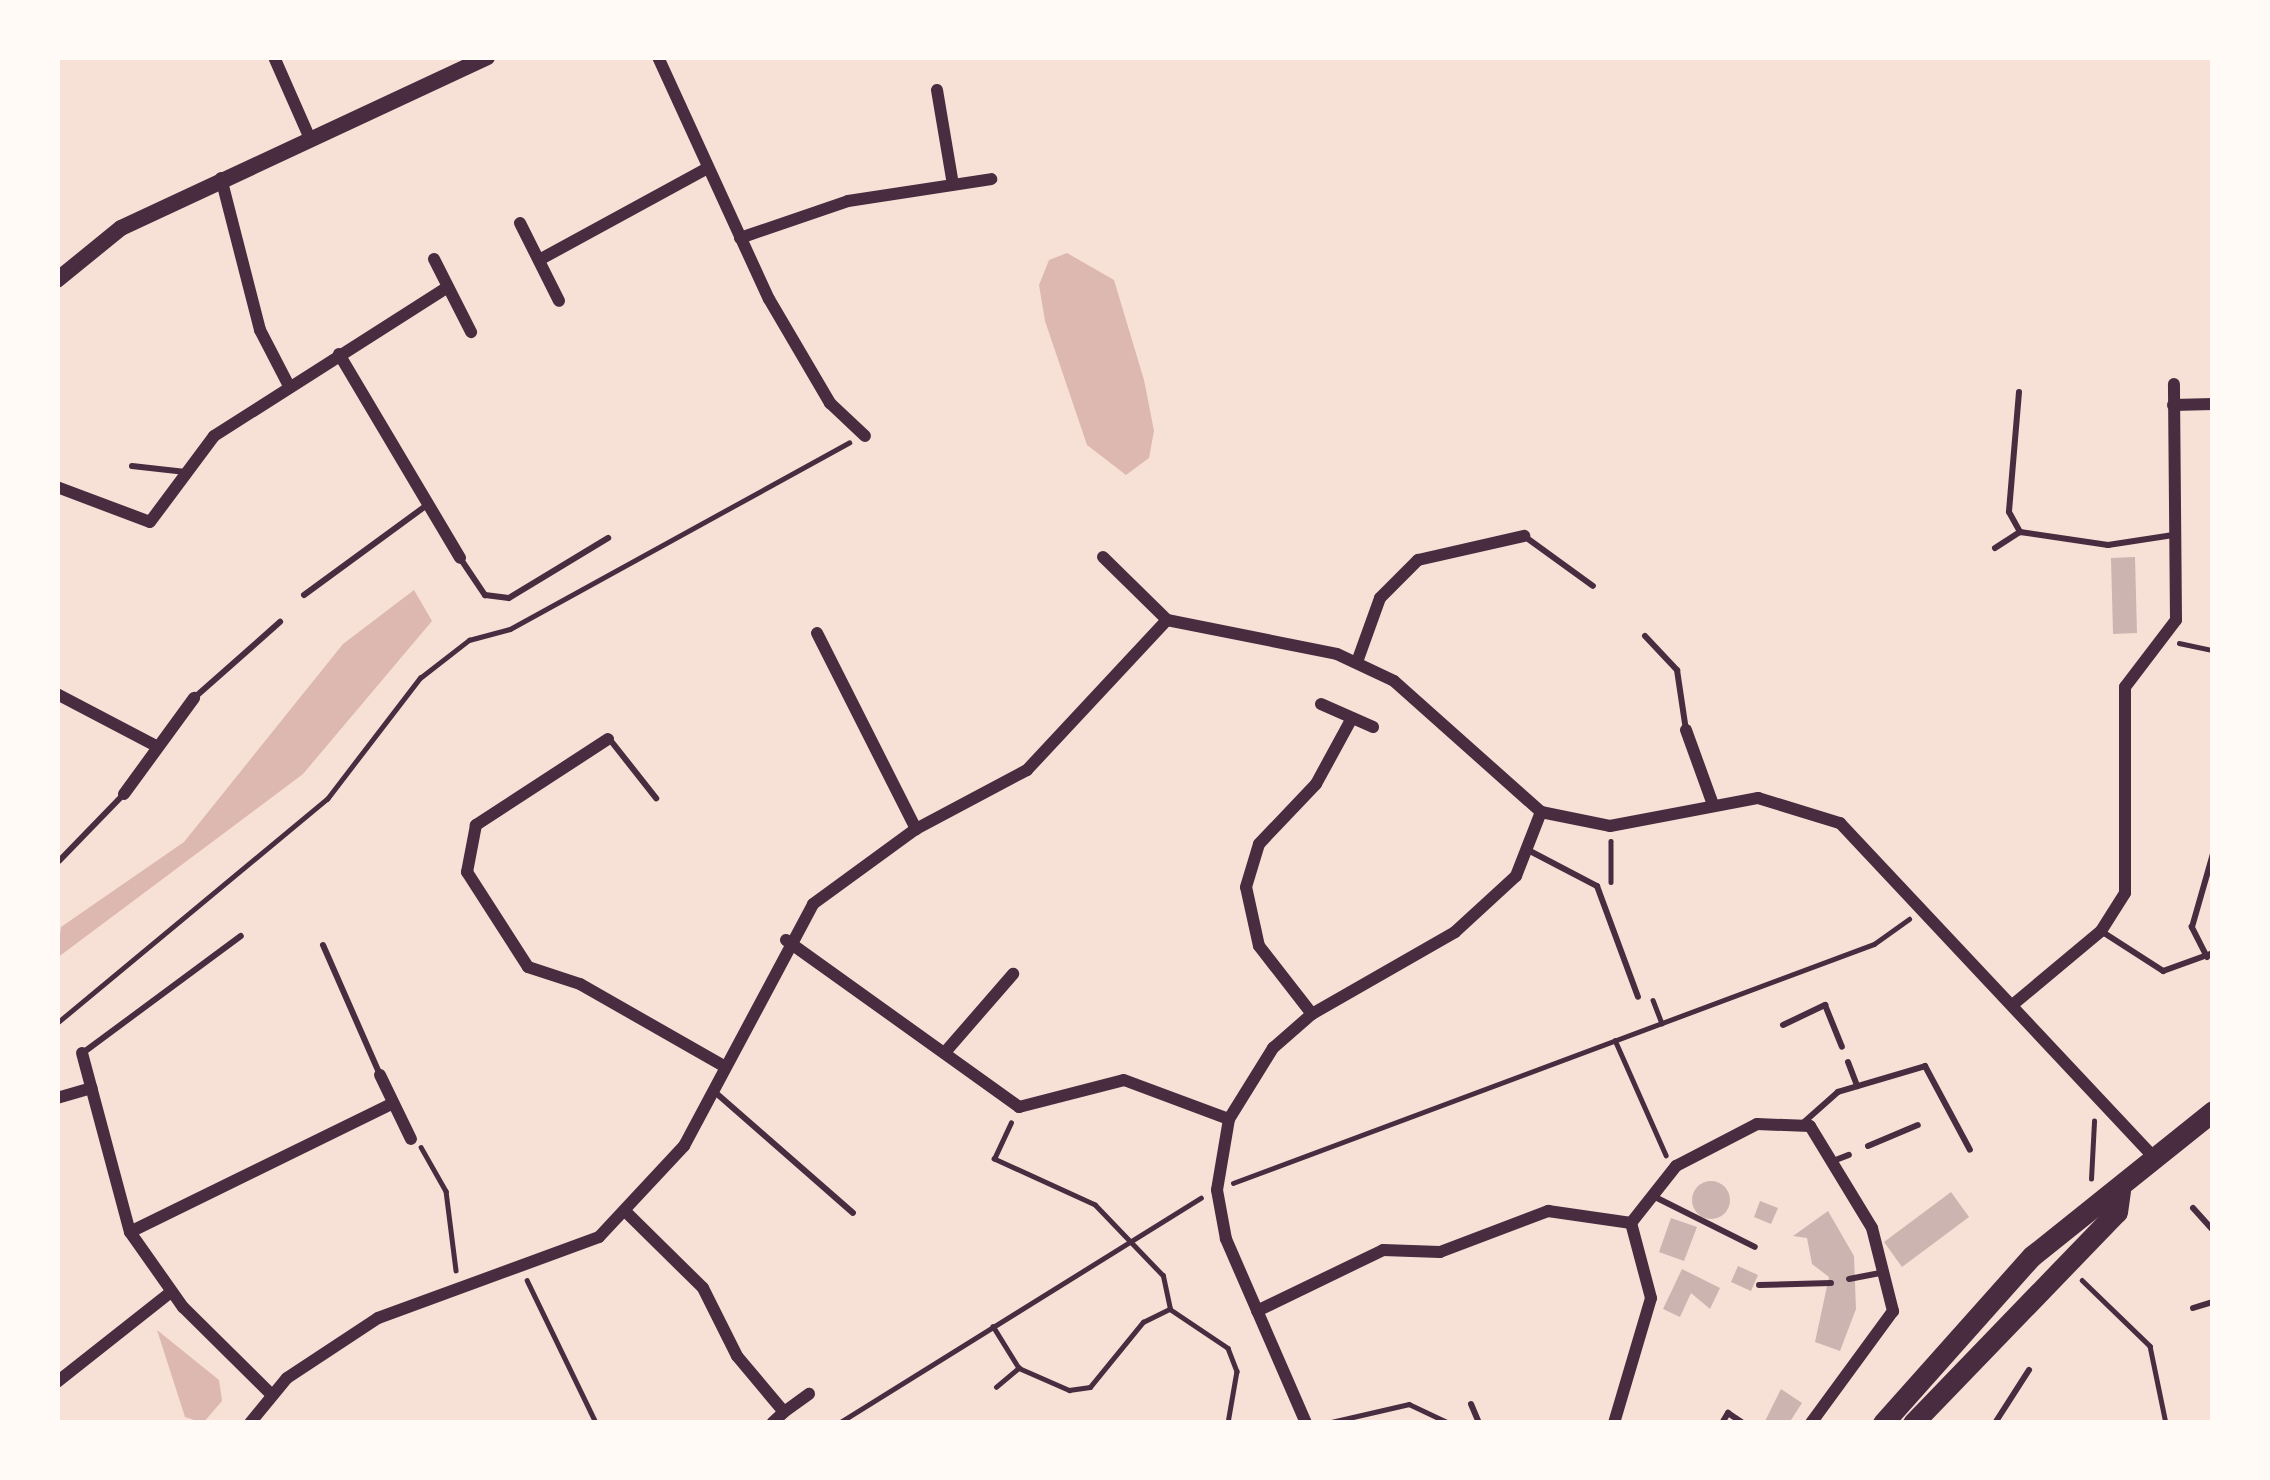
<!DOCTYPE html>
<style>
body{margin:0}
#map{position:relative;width:2270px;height:1480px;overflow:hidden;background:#f7e1d7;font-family:Commissioner,sans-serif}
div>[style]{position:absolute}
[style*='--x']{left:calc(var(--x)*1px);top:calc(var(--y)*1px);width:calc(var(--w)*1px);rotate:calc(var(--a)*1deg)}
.water>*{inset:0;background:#dcb8b0}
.building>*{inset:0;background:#ccb4b1}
.round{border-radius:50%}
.path>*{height:4.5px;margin:-2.25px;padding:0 2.25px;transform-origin:2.25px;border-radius:2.25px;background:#4a2c40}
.service>*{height:6px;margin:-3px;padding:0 3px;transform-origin:3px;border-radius:3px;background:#4a2c40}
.minor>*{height:12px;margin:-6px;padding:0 6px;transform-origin:6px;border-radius:6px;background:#4a2c40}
.tertiary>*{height:16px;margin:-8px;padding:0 8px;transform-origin:8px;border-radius:8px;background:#4a2c40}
.primary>*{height:21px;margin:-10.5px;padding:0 10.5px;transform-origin:10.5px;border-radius:10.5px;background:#4a2c40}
span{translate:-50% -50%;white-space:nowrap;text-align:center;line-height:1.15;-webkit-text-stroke:9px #fffaf5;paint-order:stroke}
.frame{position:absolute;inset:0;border:60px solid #fffaf5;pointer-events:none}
</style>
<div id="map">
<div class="water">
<div style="clip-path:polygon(1067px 253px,1114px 280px,1144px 380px,1154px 431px,1149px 458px,1126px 475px,1087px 445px,1045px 321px,1039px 285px,1049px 260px)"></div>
<div style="clip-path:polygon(414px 590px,432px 621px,303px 774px,57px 958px,61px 927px,184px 842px,343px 644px)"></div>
<div style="clip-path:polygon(157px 1330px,219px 1380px,222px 1401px,203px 1423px,185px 1417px)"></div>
</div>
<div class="building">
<div style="clip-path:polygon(2135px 557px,2137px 633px,2113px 634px,2111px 558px)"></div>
<div class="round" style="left:1692px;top:1181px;width:38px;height:38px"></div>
<div style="clip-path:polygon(1951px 1192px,1969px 1217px,1902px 1267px,1884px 1242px)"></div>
<div style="clip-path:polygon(1760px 1201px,1778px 1208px,1771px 1224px,1754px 1217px)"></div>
<div style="clip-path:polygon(1828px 1211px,1854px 1256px,1856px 1309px,1840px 1351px,1815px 1342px,1829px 1277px,1812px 1264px,1807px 1238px,1793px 1236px)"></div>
<div style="clip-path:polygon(1671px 1218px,1697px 1227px,1684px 1261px,1659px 1252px)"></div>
<div style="clip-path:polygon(1738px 1266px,1758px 1275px,1751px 1291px,1731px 1282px)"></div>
<div style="clip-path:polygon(1682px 1269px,1720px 1288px,1710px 1309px,1691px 1293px,1680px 1317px,1663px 1309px)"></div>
<div style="clip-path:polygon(1781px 1389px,1802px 1403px,1789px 1423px,1764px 1423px)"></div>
</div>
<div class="path">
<div style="--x:2179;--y:643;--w:35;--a:12"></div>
<div style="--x:1611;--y:841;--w:41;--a:90"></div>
<div style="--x:1653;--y:1000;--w:25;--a:69"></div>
<div style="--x:57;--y:1023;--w:351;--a:-39.7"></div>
<div style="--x:327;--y:799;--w:153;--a:-52.5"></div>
<div style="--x:420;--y:678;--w:62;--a:-37.8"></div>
<div style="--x:469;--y:640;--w:42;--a:-15"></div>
<div style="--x:510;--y:629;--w:387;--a:-28.8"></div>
<div style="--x:1615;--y:1040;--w:126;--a:66.1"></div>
<div style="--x:421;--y:1147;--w:51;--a:60.4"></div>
<div style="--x:446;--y:1191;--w:80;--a:82.8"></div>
<div style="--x:2091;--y:1179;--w:58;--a:-87"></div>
<div style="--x:1233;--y:1183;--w:684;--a:-20.45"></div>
<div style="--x:1874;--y:944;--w:43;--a:-35.5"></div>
<div style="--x:527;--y:1280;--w:159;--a:64.2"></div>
<div style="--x:2082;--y:1280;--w:95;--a:44.1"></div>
<div style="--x:2150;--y:1346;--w:79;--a:78.3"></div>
<div style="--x:1170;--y:1309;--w:70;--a:33.9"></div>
<div style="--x:1228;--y:1348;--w:25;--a:69"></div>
<div style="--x:1237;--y:1371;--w:53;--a:99.8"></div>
<div style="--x:993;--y:1326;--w:49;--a:58.2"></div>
<div style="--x:1019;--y:1368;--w:55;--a:23.7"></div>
<div style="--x:1069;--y:1390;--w:21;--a:-8"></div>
<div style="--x:1090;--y:1387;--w:84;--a:-50.8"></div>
<div style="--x:1143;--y:1322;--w:30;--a:-26"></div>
<div style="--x:1170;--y:1309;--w:34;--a:-102"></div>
<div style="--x:1163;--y:1276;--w:98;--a:-133.8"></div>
<div style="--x:1095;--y:1205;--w:111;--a:-155.5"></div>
<div style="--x:994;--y:1159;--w:40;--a:-65"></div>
<div style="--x:996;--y:1387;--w:30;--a:-40"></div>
<div style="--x:839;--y:1423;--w:426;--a:-31.9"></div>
<div style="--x:1327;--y:1423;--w:84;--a:-13"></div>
<div style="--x:1409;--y:1404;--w:44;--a:25.4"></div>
</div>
<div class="service">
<div style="--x:2019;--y:392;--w:120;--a:94.8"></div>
<div style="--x:2009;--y:512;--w:23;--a:61"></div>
<div style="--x:132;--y:466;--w:54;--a:6.3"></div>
<div style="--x:1524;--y:536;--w:85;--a:35.9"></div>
<div style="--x:1995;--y:548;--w:30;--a:-33"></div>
<div style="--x:2020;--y:532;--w:89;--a:8.4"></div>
<div style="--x:2108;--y:545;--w:66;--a:-8.7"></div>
<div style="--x:460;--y:558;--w:45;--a:56"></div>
<div style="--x:485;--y:595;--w:24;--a:7"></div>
<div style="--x:509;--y:598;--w:116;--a:-31.2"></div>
<div style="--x:304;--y:595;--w:152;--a:-36.2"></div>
<div style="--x:1645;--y:636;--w:47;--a:46.7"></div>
<div style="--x:1677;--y:670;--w:61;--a:81.5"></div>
<div style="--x:194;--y:698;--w:115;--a:-41.5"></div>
<div style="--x:611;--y:741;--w:73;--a:51.7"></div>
<div style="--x:1528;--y:850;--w:78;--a:27.6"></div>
<div style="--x:1597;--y:886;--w:118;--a:69.7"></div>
<div style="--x:59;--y:861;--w:93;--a:-45.9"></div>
<div style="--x:2101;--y:931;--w:74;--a:32.8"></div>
<div style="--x:2163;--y:971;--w:53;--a:-19.8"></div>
<div style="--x:323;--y:945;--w:142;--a:66.3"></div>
<div style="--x:2207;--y:957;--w:34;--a:-117"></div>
<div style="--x:2192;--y:927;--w:76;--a:-74"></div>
<div style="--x:1783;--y:1025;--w:47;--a:-25.5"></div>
<div style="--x:1825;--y:1005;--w:45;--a:68"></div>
<div style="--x:84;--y:1052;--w:195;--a:-36.5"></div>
<div style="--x:1848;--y:1062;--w:26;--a:69"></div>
<div style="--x:716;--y:1093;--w:182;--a:41.2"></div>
<div style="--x:1803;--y:1123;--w:47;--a:-41.5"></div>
<div style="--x:1838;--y:1092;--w:91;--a:-16.6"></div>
<div style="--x:1925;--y:1066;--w:95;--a:61.8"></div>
<div style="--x:1868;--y:1146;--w:54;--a:-22.8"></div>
<div style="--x:1833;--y:1161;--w:17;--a:-21"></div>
<div style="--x:1651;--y:1195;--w:116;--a:26.6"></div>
<div style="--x:2193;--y:1208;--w:30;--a:48"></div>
<div style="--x:1849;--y:1279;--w:33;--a:-11"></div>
<div style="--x:1759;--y:1285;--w:72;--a:-1.6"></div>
<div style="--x:2193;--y:1308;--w:21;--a:-17"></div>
<div style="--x:1471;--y:1404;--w:21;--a:67"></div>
<div style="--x:1722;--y:1423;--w:12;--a:-59"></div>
<div style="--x:1728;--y:1413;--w:18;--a:34"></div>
<div style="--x:1995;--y:1423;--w:63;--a:-57.3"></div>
</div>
<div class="minor">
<div style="--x:274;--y:57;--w:84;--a:66.2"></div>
<div style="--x:658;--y:57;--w:266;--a:65.4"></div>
<div style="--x:769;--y:299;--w:121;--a:59.6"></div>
<div style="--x:830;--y:403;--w:48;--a:43.3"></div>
<div style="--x:937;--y:90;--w:96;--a:80.4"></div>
<div style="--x:221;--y:178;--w:157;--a:75.6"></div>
<div style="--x:260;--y:330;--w:61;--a:62.6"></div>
<div style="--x:520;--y:223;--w:87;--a:63.4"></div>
<div style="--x:740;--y:238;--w:114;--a:-18.9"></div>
<div style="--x:848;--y:201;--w:145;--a:-8.7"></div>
<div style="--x:434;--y:259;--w:82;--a:63.1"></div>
<div style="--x:539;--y:260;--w:188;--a:-28.6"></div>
<div style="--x:339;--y:354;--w:237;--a:59.3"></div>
<div style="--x:2173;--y:405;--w:40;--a:-1.4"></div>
<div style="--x:57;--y:487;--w:99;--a:20.6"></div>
<div style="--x:150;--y:522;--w:107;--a:-53.3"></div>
<div style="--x:214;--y:436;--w:277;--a:-32.5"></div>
<div style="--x:1103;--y:557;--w:90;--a:44.5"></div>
<div style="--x:1167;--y:620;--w:173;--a:11.3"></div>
<div style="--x:1337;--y:654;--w:63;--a:25.3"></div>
<div style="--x:1394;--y:681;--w:197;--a:41.7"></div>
<div style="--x:1541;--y:812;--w:70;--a:11.5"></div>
<div style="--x:1610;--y:826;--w:151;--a:-10.7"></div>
<div style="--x:1758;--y:798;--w:86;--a:17"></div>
<div style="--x:1840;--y:823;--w:461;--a:46.8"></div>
<div style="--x:817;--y:633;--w:220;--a:63.2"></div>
<div style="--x:1357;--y:662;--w:68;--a:-70.2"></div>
<div style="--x:1380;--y:598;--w:54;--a:-45"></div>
<div style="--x:1418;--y:560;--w:109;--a:-12.8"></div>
<div style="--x:57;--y:694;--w:112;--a:27.7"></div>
<div style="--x:1321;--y:704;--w:57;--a:23.9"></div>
<div style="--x:1686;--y:730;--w:77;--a:70.1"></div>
<div style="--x:608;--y:739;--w:158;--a:146.9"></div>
<div style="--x:476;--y:825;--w:48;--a:100.8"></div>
<div style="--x:467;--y:872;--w:113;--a:57.3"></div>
<div style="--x:528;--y:967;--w:55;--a:18.1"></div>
<div style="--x:580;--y:984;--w:166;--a:29.7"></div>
<div style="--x:124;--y:794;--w:119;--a:-53.9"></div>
<div style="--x:786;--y:940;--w:287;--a:35.6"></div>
<div style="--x:1019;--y:1107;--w:108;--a:-14.4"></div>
<div style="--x:1124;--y:1080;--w:112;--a:20.4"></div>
<div style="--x:2016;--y:1002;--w:111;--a:-39.9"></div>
<div style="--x:2101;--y:931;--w:45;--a:-57.7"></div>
<div style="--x:2125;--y:893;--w:206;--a:-90"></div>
<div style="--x:2125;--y:687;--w:84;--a:-52.7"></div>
<div style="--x:2176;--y:620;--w:236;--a:-90.5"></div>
<div style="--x:1312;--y:1014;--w:86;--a:-127.9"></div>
<div style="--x:1259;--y:946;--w:60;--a:-102.4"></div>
<div style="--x:1246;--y:887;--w:45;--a:-73.2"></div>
<div style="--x:1259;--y:844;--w:83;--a:-46.5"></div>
<div style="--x:1316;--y:784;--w:75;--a:-61.4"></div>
<div style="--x:947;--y:1050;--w:101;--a:-49"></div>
<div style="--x:82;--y:1053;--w:185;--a:75"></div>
<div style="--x:130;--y:1232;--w:92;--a:54.8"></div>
<div style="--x:183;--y:1307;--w:124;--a:44.7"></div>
<div style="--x:380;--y:1075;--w:71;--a:64.2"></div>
<div style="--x:57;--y:1098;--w:36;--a:-16"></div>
<div style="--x:626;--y:1212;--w:108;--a:44.6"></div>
<div style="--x:703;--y:1288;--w:76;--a:63.4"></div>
<div style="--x:737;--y:1356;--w:73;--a:50"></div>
<div style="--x:784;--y:1412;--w:16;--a:137"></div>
<div style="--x:130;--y:1232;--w:293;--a:-26.1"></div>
<div style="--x:1257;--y:1311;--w:140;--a:-25.8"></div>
<div style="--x:1383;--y:1250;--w:57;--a:2"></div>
<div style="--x:1440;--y:1252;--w:116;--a:-20.8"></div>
<div style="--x:1548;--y:1211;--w:84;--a:8.2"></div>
<div style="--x:57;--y:1382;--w:145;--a:-38.3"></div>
<div style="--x:784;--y:1412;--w:31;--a:-36"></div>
<div style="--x:250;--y:1423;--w:58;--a:-50.6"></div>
<div style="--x:287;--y:1378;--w:109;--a:-33.4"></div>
<div style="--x:378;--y:1318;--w:235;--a:-20.1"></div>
<div style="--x:599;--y:1237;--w:125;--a:-47"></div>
<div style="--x:684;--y:1146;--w:274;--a:-61.9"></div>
<div style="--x:813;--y:904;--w:127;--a:-36.1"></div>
<div style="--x:916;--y:829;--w:126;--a:-28"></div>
<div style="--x:1027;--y:770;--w:205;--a:-47"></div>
<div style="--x:1306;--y:1423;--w:201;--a:-113.5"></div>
<div style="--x:1226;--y:1239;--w:50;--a:-100.4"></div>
<div style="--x:1217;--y:1190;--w:72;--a:-80.4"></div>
<div style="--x:1229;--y:1119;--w:84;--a:-58.2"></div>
<div style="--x:1273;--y:1048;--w:52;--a:-41.1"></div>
<div style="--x:1312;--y:1014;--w:165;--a:-29.8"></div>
<div style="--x:1455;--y:932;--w:83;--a:-42.6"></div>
<div style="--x:1516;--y:876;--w:69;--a:-68.7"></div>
<div style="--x:1614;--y:1423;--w:130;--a:-73.5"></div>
<div style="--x:1651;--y:1298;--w:78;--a:-104.9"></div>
<div style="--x:1631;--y:1223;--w:73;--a:-51.7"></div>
<div style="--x:1676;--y:1166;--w:91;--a:-27.4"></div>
<div style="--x:1757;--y:1124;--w:53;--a:2.2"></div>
<div style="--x:1810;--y:1126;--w:119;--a:58.7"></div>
<div style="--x:1872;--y:1228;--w:86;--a:75.8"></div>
<div style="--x:1893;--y:1311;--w:139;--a:126.2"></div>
</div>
<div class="tertiary">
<div style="--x:57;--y:280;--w:82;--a:-39.1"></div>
<div style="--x:121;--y:228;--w:404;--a:-25"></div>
</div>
<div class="primary">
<div style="--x:1883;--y:1423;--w:224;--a:-48.3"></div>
<div style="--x:2032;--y:1256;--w:232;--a:-38.7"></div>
<div style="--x:1913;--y:1423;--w:293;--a:-46"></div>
<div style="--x:2117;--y:1212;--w:22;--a:-82"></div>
</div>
<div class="frame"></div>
</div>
